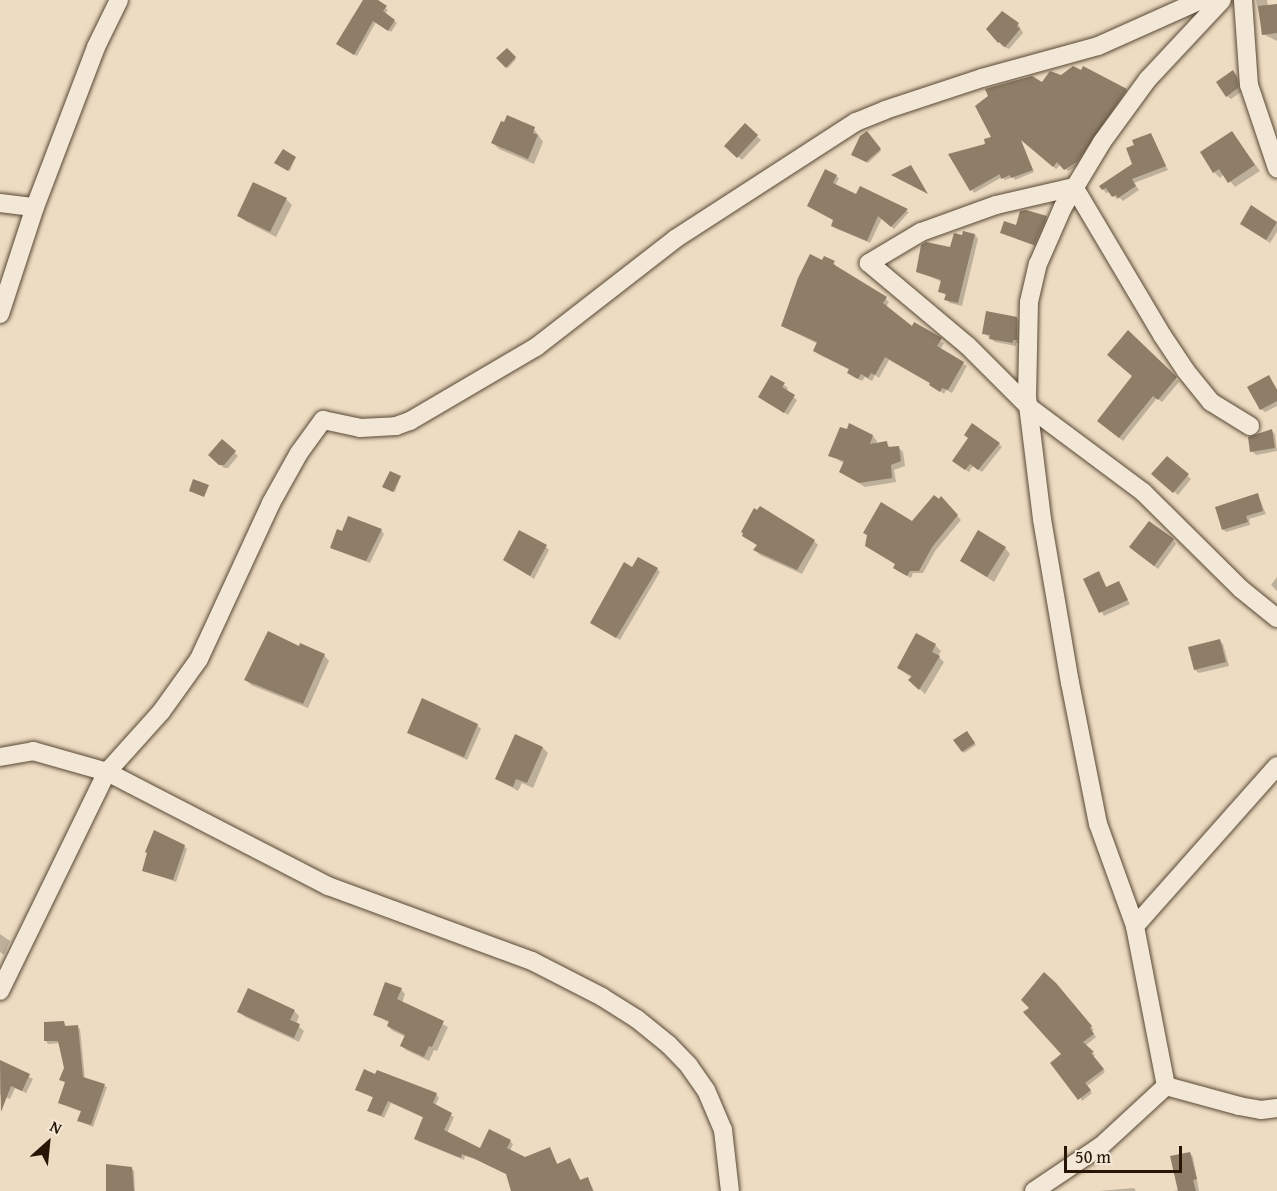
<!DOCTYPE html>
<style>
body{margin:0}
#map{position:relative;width:1277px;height:1191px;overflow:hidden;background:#eddcc2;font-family:"Gentium Book Plus",serif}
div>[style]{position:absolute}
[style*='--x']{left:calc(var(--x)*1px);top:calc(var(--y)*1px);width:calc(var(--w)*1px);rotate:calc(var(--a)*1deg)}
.shadow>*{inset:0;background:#0003}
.building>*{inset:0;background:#8e7d67}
.roads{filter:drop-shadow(0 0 2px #584834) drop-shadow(0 0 2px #584834)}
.minor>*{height:18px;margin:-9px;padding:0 9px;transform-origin:9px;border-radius:9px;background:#f3e8d7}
span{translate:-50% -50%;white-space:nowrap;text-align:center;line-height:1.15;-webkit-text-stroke:4.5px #f3e8d7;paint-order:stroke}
.north{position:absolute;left:18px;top:1113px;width:60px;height:60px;-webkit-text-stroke:4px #f3e8d7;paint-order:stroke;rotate:27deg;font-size:16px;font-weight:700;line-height:24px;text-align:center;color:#271605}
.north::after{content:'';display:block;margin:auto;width:21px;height:27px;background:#271605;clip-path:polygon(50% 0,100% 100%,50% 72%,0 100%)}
.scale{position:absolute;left:1064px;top:1146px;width:118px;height:27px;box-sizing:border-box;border:3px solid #271605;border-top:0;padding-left:8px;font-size:18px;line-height:21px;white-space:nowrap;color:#271605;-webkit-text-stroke:4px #f3e8d7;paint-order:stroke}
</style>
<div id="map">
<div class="shadow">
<div style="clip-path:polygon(366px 0,372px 0,385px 8px,388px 10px,385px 14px,397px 23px,391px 32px,376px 22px,357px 56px,337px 44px)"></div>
<div style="clip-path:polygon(1256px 0,1267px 0,1268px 7px,1277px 6px,1277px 41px,1263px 34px)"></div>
<div style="clip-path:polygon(1018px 24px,1023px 33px,1009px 49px,1002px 46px,988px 29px)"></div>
<div style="clip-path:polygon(507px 50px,516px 59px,508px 68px,498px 58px)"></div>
<div style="clip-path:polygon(1236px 76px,1240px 82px,1241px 92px,1231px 99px,1227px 96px)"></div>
<div style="clip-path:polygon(1043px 84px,1126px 90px,1129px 93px,1079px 165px,1068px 171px,1061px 164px,1056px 169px,1020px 139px,1034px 172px,1015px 180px,1013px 177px,1005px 180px,1002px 177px,974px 193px,950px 155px,987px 145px)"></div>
<div style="clip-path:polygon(745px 125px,761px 140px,742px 160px,726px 146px)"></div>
<div style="clip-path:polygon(534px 129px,543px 142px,534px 164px,499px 149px,493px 143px)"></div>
<div style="clip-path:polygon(867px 133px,881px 151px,868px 163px,855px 156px)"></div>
<div style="clip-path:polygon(1232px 133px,1260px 171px,1235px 187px,1224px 174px,1220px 178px,1214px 172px)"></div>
<div style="clip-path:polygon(1151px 135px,1168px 170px,1134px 183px,1139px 190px,1123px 201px,1120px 198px,1117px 199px,1110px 192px,1106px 193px,1103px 189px,1134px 164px)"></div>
<div style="clip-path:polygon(295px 158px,290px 171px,278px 164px)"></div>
<div style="clip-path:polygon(836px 176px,839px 178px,835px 186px,857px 196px,909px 212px,894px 229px,882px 218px,870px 243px,835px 228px,833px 226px,835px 220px,809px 206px)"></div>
<div style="clip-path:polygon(286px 199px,292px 205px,276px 237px,245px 221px,239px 216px)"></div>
<div style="clip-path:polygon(1252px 207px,1277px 223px,1277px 232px,1270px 243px,1242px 224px)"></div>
<div style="clip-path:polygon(1046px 218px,1049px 221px,1038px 247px,1002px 233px)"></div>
<div style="clip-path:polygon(975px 235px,978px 239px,962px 306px,950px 303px,946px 300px,947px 296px,940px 291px,942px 282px,918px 271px,952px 249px,963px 237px)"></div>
<div style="clip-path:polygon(822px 262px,834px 263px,837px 268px,886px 299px,889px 302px,886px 307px,913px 328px,944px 343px,940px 350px,967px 366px,952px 393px,946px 390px,944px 394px,931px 384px,889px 360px,879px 378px,875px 375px,872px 381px,865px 377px,862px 381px,852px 376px,849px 372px,850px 370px,818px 354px,815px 351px,818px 344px,782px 326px)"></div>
<div style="clip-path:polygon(1017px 318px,1020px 322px,1020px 343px,1016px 343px,1016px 346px,995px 342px,984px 333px)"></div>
<div style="clip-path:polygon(1129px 332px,1179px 382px,1162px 402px,1157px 398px,1123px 441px,1102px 424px,1134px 377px)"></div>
<div style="clip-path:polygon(772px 377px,784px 385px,788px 388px,786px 391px,797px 400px,788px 415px,759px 397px)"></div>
<div style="clip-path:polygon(1269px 377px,1277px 389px,1277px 406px,1265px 412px,1261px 409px)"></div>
<div style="clip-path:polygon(850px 425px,873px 436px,877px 441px,876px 445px,886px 443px,891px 448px,899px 448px,903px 452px,905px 466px,894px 470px,896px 482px,865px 487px,841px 471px,845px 464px,830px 455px)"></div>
<div style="clip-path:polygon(1272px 431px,1275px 434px,1277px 451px,1256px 455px,1252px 451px)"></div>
<div style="clip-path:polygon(222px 441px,238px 456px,228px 468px,224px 468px,210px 455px)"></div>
<div style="clip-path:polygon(999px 444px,1002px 447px,982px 472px,973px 466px,969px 472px,957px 464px)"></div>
<div style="clip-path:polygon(1167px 458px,1191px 479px,1178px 495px,1157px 477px)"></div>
<div style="clip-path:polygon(400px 477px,395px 492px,385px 488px)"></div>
<div style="clip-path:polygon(1258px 495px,1266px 514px,1249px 519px,1250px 525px,1226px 532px,1223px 529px)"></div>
<div style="clip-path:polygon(941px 498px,961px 520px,935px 551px,923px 573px,913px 573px,911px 578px,898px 571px,895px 568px,897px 565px,867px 546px,913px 523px)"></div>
<div style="clip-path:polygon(381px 530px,384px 534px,370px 563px,332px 548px,343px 533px)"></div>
<div style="clip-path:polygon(744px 536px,814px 541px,818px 545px,802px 574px,760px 555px,755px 550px,758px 546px)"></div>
<div style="clip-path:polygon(1173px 540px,1176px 544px,1158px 569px,1134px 551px)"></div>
<div style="clip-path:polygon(546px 547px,549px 550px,534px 579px,505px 560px)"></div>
<div style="clip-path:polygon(1005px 548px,1010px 554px,994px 582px,962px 561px)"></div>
<div style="clip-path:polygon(633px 569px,657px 569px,660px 572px,620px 640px,592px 623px)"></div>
<div style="clip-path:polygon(1099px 573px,1107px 588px,1118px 583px,1130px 604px,1104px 616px,1085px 580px)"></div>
<div style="clip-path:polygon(1277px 577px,1277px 591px,1271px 585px)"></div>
<div style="clip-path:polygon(1220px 641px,1223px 644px,1229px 666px,1199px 673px,1195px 670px)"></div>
<div style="clip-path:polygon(935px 645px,941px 651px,938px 656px,944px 662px,925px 694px,910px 680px,912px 678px,898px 668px)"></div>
<div style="clip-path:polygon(299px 648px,324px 655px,329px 661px,308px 708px,251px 685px,246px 680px)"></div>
<div style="clip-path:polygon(477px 725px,481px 729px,467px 760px,409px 733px)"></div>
<div style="clip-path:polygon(968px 734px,976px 745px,964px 753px,963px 751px)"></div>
<div style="clip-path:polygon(543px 748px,548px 753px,533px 788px,522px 783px,518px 791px,497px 779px)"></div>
<div style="clip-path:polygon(184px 846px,187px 849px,176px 882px,143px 870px)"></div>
<div style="clip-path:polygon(0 934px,10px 941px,4px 955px,0 952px)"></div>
<div style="clip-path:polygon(1059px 987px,1094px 1030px,1092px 1031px,1096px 1037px,1085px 1046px,1095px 1055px,1093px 1057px,1105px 1072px,1087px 1086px,1092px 1093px,1082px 1101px,1063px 1055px)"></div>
<div style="clip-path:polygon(401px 989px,405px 994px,402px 1003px,448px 1027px,437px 1051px,434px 1050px,429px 1061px,406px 1050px,402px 1046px,406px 1037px,393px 1031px,388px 1026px,390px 1023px,375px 1015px)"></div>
<div style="clip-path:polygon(239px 1011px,294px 1011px,299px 1016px,296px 1024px,304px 1031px,299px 1042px,245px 1017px)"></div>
<div style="clip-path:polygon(64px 1023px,67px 1027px,77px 1027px,80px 1029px,85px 1079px,107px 1087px,93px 1127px,79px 1121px,82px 1112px,60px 1103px,67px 1083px,61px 1079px,65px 1068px,60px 1043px,48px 1044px,46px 1041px)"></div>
<div style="clip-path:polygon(0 1061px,33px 1079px,26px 1093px,15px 1088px,10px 1099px,0 1095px)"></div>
<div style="clip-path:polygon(377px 1072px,437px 1095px,439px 1098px,435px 1106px,454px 1117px,447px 1133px,481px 1150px,510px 1141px,513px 1144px,510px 1151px,525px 1159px,550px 1149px,558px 1165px,570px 1160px,581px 1181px,588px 1179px,594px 1191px,513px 1191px,508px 1175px,477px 1160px,465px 1156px,464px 1160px,418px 1141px,416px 1138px,424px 1118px,391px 1103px,384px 1118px,369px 1110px,374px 1098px,357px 1090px)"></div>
<div style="clip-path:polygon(1190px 1153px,1193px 1157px,1199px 1191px,1174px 1191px,1179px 1190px)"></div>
<div style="clip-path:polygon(131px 1168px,134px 1171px,135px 1191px,107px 1191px)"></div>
<div style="clip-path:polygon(1134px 1188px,1136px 1191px,1099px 1191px)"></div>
</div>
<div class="building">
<div style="clip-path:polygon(363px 0,378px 0,387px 6px,383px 11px,395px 20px,388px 31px,373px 21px,354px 55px,336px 44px)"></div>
<div style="clip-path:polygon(1277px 4px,1277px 33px,1262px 35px,1258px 6px)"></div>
<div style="clip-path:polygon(1002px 11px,1019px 23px,1017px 26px,1020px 29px,1005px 47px,999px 42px,998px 43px,986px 29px)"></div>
<div style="clip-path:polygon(507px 48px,516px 57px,506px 68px,496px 58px)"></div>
<div style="clip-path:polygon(1073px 66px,1081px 70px,1083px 66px,1127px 89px,1077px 162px,1064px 170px,1057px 162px,1053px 167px,1021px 140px,1033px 170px,1011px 178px,1010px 175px,1001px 179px,1000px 174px,970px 191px,948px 154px,985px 144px,984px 139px,991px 137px,975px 106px,988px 96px,985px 89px,1032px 76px,1042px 82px,1050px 71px,1061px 75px)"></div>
<div style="clip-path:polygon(1233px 70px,1237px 77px,1238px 88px,1226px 97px,1216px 82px)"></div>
<div style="clip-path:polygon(507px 115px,535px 127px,533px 133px,538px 135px,528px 159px,491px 143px,501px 121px,504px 122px)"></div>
<div style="clip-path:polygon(745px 123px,758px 135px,737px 158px,724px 146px)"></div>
<div style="clip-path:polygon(867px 131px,881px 149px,866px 162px,851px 155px,860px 136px)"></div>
<div style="clip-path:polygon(1232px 131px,1255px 165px,1228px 183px,1219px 169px,1213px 173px,1200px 152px)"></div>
<div style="clip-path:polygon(1151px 133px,1166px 166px,1132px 179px,1136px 186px,1118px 198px,1116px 195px,1112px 197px,1106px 188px,1102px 190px,1099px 186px,1132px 164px,1126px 148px,1134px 145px,1132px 140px)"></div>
<div style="clip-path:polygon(283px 149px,296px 157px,288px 171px,274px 163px)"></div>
<div style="clip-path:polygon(911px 165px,928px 194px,891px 175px)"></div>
<div style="clip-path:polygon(825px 169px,837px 175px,833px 183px,856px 194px,860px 186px,908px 209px,891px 227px,878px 216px,867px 241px,831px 226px,833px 220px,807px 206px)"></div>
<div style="clip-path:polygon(253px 182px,287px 198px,270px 232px,237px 216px)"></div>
<div style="clip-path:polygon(1251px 205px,1277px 222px,1266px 240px,1240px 224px)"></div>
<div style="clip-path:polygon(1026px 210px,1047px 216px,1034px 245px,1000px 233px,1004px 221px,1016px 225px,1020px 211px)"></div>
<div style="clip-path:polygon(963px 231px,975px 234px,958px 303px,944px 300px,946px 294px,938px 292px,941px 280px,916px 272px,921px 245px,926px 242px,950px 247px,954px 233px,962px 235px)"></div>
<div style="clip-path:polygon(810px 254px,822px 260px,824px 256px,835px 261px,833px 264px,887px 297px,883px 303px,912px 326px,914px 322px,942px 338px,937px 346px,964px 362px,948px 390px,942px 388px,940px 392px,929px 385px,930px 383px,885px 357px,875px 375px,871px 373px,868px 378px,861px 374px,858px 379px,847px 373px,849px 369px,813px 351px,817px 342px,781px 326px,798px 278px)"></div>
<div style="clip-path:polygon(986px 311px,1017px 317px,1017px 340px,1013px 340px,1013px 343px,989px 339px,990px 335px,982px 334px)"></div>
<div style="clip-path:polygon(1128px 330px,1177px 377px,1158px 400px,1153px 396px,1119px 438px,1097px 421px,1132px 376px,1107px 355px)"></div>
<div style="clip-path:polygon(771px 375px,785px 383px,782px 387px,795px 395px,784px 413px,758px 397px)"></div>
<div style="clip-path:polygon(1269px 375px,1277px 390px,1277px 401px,1260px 410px,1247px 387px)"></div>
<div style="clip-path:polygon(849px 423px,873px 435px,870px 444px,887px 441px,888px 447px,899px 446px,901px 461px,891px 465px,892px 478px,859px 483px,839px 472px,844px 461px,828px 456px,840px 427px,847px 429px)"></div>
<div style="clip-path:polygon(972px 423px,1000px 443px,978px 470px,970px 464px,965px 470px,952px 461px,968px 438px,964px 435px)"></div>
<div style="clip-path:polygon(1272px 429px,1275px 448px,1250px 452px,1248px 437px)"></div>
<div style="clip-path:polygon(222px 439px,236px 451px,224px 465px,219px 465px,208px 455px)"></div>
<div style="clip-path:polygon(1167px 456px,1189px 474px,1173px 493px,1151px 474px)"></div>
<div style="clip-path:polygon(390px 471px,401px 476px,393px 492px,382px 487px)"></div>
<div style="clip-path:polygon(193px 479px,209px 485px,204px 497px,189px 491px)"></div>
<div style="clip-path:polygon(1258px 493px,1263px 511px,1246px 516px,1248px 522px,1222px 530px,1215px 507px)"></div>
<div style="clip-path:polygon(934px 495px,939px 499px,941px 496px,958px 515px,932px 547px,919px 571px,910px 571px,907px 576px,893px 568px,895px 564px,865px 546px,867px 535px,863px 533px,881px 502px,912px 521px)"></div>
<div style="clip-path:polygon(760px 506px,815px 540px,797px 570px,753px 550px,757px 545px,742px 536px,743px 533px,741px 532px,754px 508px,757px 510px)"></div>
<div style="clip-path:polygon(348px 516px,382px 529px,366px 561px,330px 548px,337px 529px,342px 531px)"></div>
<div style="clip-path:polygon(1149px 521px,1174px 539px,1154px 566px,1129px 547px)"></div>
<div style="clip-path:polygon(519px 530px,547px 545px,530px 576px,503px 560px)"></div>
<div style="clip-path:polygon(978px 530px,1006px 547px,987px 577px,960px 561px)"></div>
<div style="clip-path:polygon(638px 557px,658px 568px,616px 638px,590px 623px,624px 562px,632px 567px)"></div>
<div style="clip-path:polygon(1099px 571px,1106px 587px,1119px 581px,1128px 600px,1099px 613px,1083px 579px)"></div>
<div style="clip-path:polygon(268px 631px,299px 646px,300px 643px,325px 654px,303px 704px,244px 680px)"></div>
<div style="clip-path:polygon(916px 633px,936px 644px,932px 652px,940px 656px,919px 690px,908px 680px,912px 676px,897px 668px)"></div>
<div style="clip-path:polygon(1220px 639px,1226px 662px,1194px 670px,1188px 647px)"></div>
<div style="clip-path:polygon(422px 698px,478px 724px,464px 757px,407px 733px)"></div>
<div style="clip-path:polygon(967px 731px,975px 743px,962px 752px,953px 740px)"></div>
<div style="clip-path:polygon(515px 734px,543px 747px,527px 783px,516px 779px,513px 787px,495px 779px)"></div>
<div style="clip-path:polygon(154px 830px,185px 845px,173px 880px,142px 871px,147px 853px,145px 852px)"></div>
<div style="clip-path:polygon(1044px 972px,1056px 983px,1092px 1026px,1090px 1028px,1094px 1034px,1083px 1042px,1094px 1052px,1091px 1053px,1104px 1069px,1085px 1083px,1091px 1090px,1078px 1100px,1050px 1063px,1061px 1054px,1023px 1012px,1029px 1008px,1021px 1000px)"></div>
<div style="clip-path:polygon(385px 982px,402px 988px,397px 999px,444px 1021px,432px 1047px,429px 1046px,424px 1057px,400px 1046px,405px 1035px,387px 1026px,389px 1021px,373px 1015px)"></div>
<div style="clip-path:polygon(248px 988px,295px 1010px,290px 1020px,300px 1024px,294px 1038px,237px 1012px)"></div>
<div style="clip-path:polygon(64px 1021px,65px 1026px,78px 1025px,83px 1077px,105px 1084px,91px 1125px,77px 1121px,81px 1111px,58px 1103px,65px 1082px,59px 1080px,64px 1068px,58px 1041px,44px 1041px,44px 1022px)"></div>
<div style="clip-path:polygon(0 1060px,30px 1074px,22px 1091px,11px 1086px,1px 1112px)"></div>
<div style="clip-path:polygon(364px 1069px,375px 1074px,377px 1070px,437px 1093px,433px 1103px,452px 1113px,444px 1130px,480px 1148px,489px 1129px,511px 1140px,507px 1148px,525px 1157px,550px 1147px,557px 1164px,570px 1158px,580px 1180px,588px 1177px,593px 1191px,511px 1191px,506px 1174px,473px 1158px,462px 1154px,461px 1158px,414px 1139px,423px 1117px,388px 1101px,381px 1116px,367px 1111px,373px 1097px,355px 1090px)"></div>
<div style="clip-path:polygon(1190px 1152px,1197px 1179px,1193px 1180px,1196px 1191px,1178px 1191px,1170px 1156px)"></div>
<div style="clip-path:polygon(106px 1164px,132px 1167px,134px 1191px,106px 1191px)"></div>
</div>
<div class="roads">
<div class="minor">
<div style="--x:1243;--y:0;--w:85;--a:86"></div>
<div style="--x:1249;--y:85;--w:88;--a:71.4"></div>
<div style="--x:0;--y:203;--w:35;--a:7"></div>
<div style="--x:0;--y:314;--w:113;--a:-71.9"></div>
<div style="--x:35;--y:207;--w:171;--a:-69.1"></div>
<div style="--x:96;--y:47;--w:52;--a:-63.9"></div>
<div style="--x:1250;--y:426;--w:46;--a:-148.4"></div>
<div style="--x:1211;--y:402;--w:40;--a:-129"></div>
<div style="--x:1186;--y:371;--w:43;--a:-123.7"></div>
<div style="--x:1162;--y:335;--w:172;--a:-120.7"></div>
<div style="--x:1074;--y:187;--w:80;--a:167"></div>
<div style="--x:996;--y:205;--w:80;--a:160.2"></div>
<div style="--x:921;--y:232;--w:61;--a:149.2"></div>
<div style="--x:869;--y:263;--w:129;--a:40"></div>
<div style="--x:968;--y:346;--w:86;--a:45"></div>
<div style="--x:1029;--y:407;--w:142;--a:36.7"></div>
<div style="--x:1143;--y:492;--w:138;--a:44.7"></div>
<div style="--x:1241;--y:589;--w:46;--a:38.9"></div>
<div style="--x:0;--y:757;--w:34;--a:-10"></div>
<div style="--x:33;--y:751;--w:77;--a:15.8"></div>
<div style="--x:107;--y:772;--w:249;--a:27.3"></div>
<div style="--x:328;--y:886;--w:217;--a:20.2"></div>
<div style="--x:532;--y:961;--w:79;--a:27.2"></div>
<div style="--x:602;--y:997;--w:41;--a:32.2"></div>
<div style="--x:637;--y:1019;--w:41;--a:39.1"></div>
<div style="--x:669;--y:1045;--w:29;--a:46"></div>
<div style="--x:689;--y:1066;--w:29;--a:55"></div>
<div style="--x:706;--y:1090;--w:43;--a:67"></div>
<div style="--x:723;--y:1130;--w:61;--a:83.5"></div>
<div style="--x:1135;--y:926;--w:214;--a:-48.4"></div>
<div style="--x:0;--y:991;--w:244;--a:-64"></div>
<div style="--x:107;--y:772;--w:81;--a:-48"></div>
<div style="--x:161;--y:712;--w:65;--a:-54.4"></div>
<div style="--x:199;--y:659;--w:172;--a:-65.2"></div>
<div style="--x:271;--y:503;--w:57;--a:-60.8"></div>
<div style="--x:299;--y:453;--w:41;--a:-54"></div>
<div style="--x:323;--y:420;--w:38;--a:12"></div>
<div style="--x:360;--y:428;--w:36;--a:-3"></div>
<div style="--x:396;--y:426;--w:15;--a:-20"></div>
<div style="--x:410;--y:421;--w:146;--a:-30.4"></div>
<div style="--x:536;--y:347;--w:176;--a:-37.8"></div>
<div style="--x:675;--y:239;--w:216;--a:-32.9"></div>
<div style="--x:856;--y:122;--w:31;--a:-22"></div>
<div style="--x:885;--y:110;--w:102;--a:-18.3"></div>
<div style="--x:982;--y:78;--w:120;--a:-15.4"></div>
<div style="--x:1098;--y:46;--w:113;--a:-24.1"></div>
<div style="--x:1166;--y:1086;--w:163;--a:-101"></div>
<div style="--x:1135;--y:926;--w:109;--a:-109.9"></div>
<div style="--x:1098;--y:824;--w:144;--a:-101.2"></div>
<div style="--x:1070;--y:683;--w:166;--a:-99.7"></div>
<div style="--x:1042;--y:519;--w:123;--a:-97"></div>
<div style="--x:1027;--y:397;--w:95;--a:-88.8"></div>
<div style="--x:1029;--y:302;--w:39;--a:-77"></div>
<div style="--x:1038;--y:264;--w:62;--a:-66.3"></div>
<div style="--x:1063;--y:207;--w:76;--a:-59"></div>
<div style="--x:1102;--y:142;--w:78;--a:-53.9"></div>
<div style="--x:1148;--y:79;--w:108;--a:-46.9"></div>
<div style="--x:1034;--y:1191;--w:81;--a:-33.9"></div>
<div style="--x:1101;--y:1146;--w:88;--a:-42.7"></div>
<div style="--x:1166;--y:1086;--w:76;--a:15.3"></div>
<div style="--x:1239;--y:1106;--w:22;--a:10"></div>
<div style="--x:1261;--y:1110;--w:16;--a:-7"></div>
</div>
</div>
<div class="north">N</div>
<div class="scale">50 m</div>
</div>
